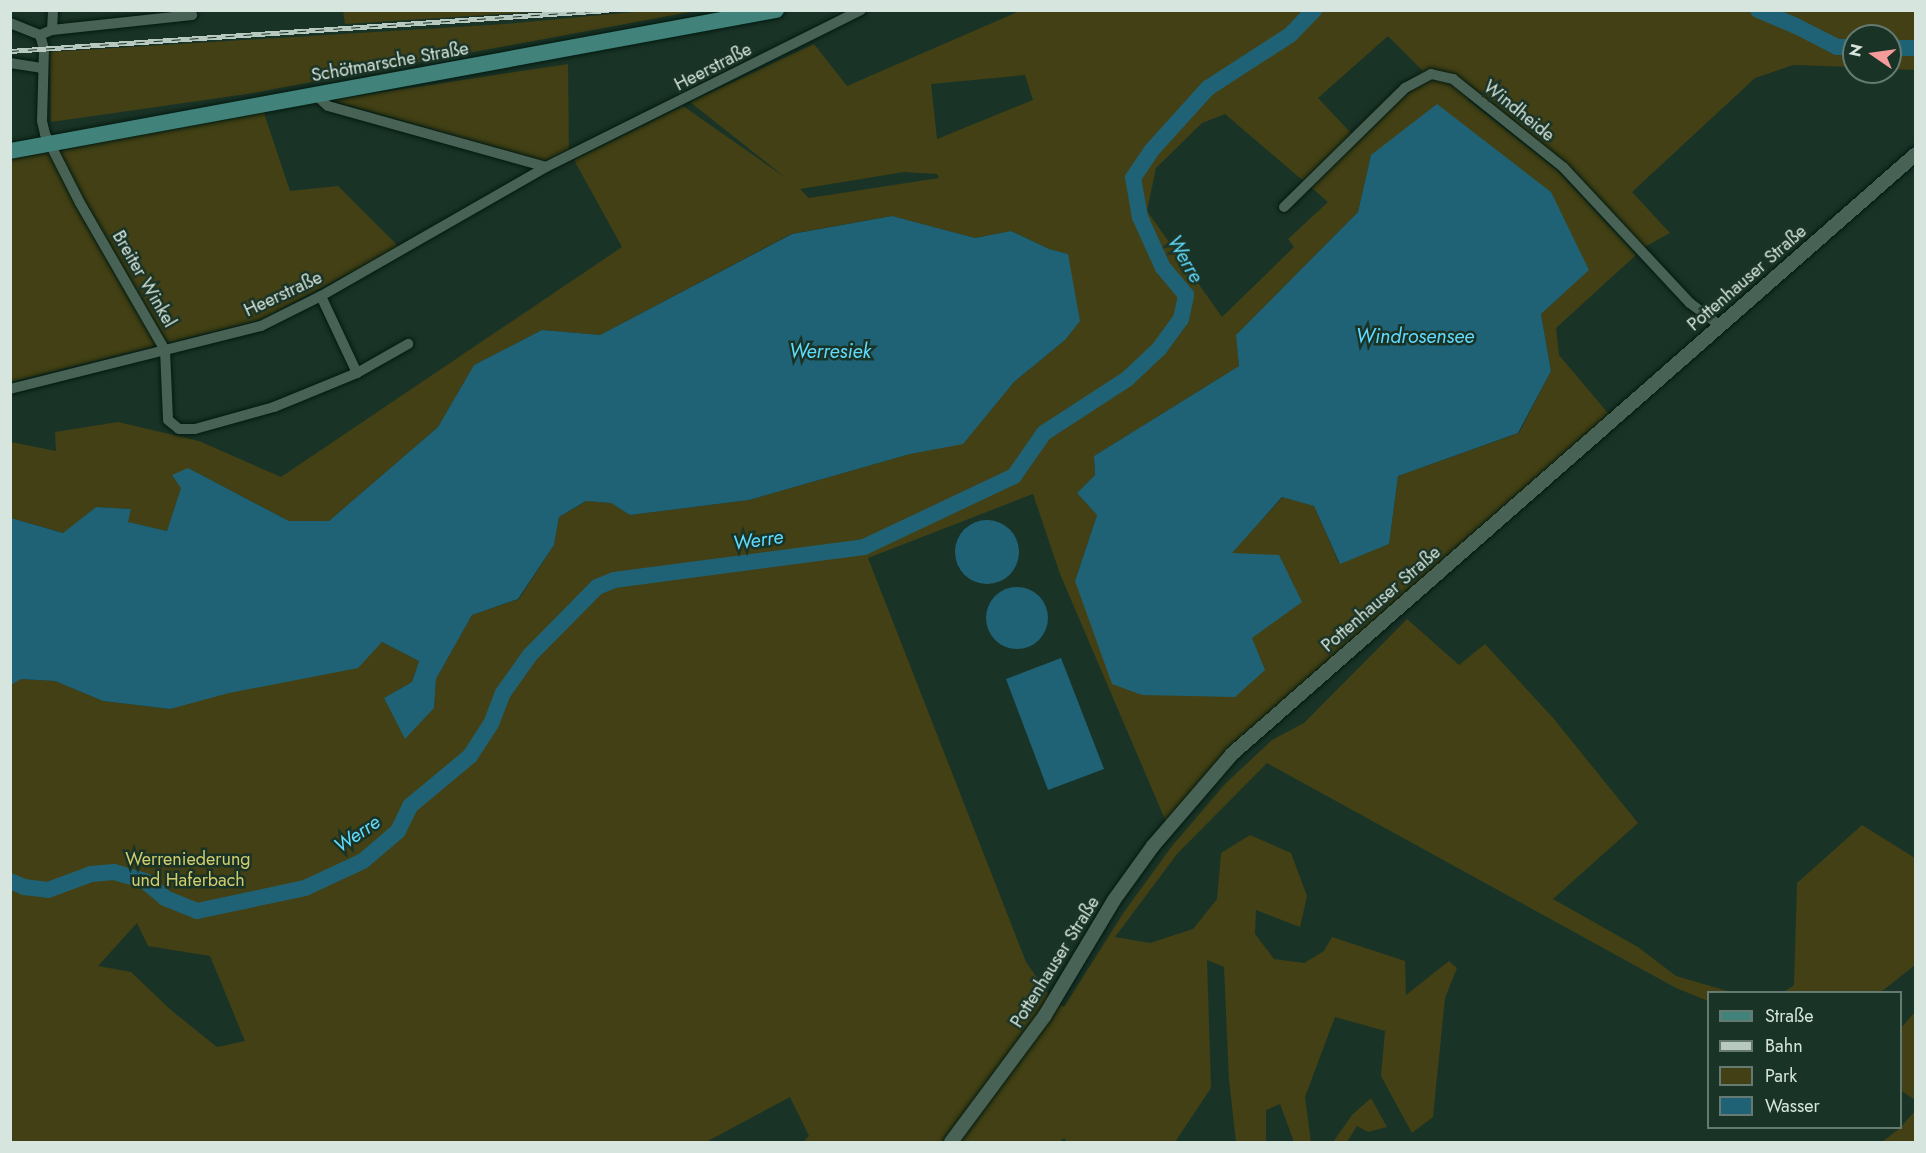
<!DOCTYPE html>
<meta charset="utf-8">
<style>
body{margin:0}
#map{position:relative;width:1926px;height:1153px;overflow:hidden;background:#1a3327;font-family:Jost,sans-serif}
div>[style]{position:absolute}
[style*='--x']{left:calc(var(--x)*1px);top:calc(var(--y)*1px);width:calc(var(--w)*1px);rotate:calc(var(--a)*1deg)}
.green>*{inset:0;background:#424014}
.water>*{inset:0;background:#206275}
.round{border-radius:50%}
.river>*{height:16px;margin:-8px;padding:0 8px;transform-origin:8px;border-radius:8px;background:#206275}
.roads{filter:drop-shadow(0 0 2px #031a10) drop-shadow(0 0 2px #031a10)}
.minor>*{height:10px;margin:-5px;padding:0 5px;transform-origin:5px;border-radius:5px;background:#486256}
.tertiary>*{height:14px;margin:-7px;padding:0 7px;transform-origin:7px;border-radius:7px;background:#486256}
.primary>*{height:16px;margin:-8px;padding:0 8px;transform-origin:8px;border-radius:8px;background:#41827b}
.rail>*{height:5px;margin-top:-2.5px;transform-origin:0;background:repeating-linear-gradient(90deg,#1a3327 0 9px,#b8c9c0 0 18px);box-sizing:border-box;border-block:2px solid #b8c9c0}
span{translate:-50% -50%;white-space:nowrap;text-align:center;line-height:1.15;-webkit-text-stroke:5px #1a3327;paint-order:stroke}
.street-label{font-size:18px;color:#d6e5dd}
.park-label{font-size:18px;color:#d2cd6d}
.water-label{font-size:20px;color:#60dbff;font-style:italic}
.frame{position:absolute;inset:0;border:12px solid #d6e5dd;pointer-events:none}
.legend{position:absolute;left:1707px;top:991px;width:195px;height:138px;box-sizing:border-box;background:#1a3327;border:2px solid #657a70;margin:0;padding:8px 10px;list-style:none;font-size:18px;color:#d6e5dd}
.legend li{display:flex;align-items:center;gap:12px;height:30px}
.legend b{width:30px;border:2px solid #657a70}
.north{position:absolute;left:1842px;top:24px;width:60px;height:60px;box-sizing:border-box;background:#1a3327;border:2px solid #657a70;border-radius:50%;rotate:283deg;font-size:16px;font-weight:700;line-height:24px;text-align:center;color:#d6e5dd}
.north::after{content:'';display:block;margin:auto;width:21px;height:27px;background:#f59b99;clip-path:polygon(50% 0,100% 100%,50% 72%,0 100%)}
</style>
<div id="map">
<div class="green">
<div style="clip-path:polygon(655px 10px,695px 11px,247px 94px,51px 122px,50px 52px,505px 24px)"></div>
<div style="clip-path:polygon(343px 11px,343px 10px,549px 11px,345px 24px)"></div>
<div style="clip-path:polygon(evenodd,1020px 11px,1915px 11px,1915px 70px,1890px 69px,1890px 36px,1854px 36px,1854px 67px,1793px 65px,1755px 78px,1632px 192px,1670px 233px,1643px 248px,1565px 162px,1473px 90px,1468px 100px,1558px 171px,1636px 255px,1556px 328px,1559px 355px,1612px 418px,1262px 718px,1167px 824px,1060px 574px,1033px 494px,868px 558px,1026px 962px,1051px 998px,1064px 1007px,1124px 912px,1172px 846px,1226px 783px,1272px 740px,1304px 723px,1407px 619px,1459px 665px,1485px 644px,1554px 719px,1638px 823px,1553px 899px,1638px 947px,1676px 976px,1731px 992px,1708px 992px,1708px 1001px,1676px 988px,1267px 763px,1177px 854px,1115px 937px,1150px 943px,1193px 929px,1217px 899px,1221px 853px,1250px 835px,1291px 853px,1307px 896px,1300px 927px,1256px 910px,1255px 934px,1274px 959px,1304px 963px,1324px 951px,1332px 937px,1405px 961px,1406px 995px,1449px 961px,1457px 968px,1445px 998px,1433px 1117px,1412px 1133px,1381px 1076px,1385px 1031px,1335px 1017px,1305px 1097px,1311px 1142px,1294px 1142px,1280px 1104px,1266px 1110px,1266px 1142px,1236px 1142px,1229px 1080px,1224px 967px,1207px 960px,1211px 1088px,1175px 1142px,1067px 1142px,1064px 1138px,1059px 1142px,803px 1142px,809px 1136px,790px 1097px,706px 1142px,11px 1142px,10px 685px,21px 679px,55px 681px,103px 701px,170px 709px,382px 642px,419px 661px,412px 682px,384px 698px,405px 738px,434px 708px,436px 679px,472px 615px,519px 599px,554px 545px,559px 517px,587px 501px,611px 503px,630px 515px,749px 500px,910px 454px,963px 443px,1014px 382px,1065px 340px,1068px 254px,1049px 249px,1011px 231px,975px 238px,891px 216px,791px 234px,600px 335px,542px 330px,474px 365px,438px 427px,329px 521px,289px 521px,188px 468px,167px 531px,127px 522px,131px 509px,96px 507px,64px 533px,11px 518px,11px 442px,56px 451px,55px 432px,118px 422px,199px 441px,281px 477px,622px 247px,574px 160px,683px 106px,786px 178px,690px 102px,814px 44px,847px 86px,1020px 11px,1388px 36px,1423px 71px,1395px 90px,1351px 133px,1318px 98px,1388px 36px,1020px 11px,1025px 75px,1033px 100px,937px 139px,931px 84px,1025px 75px,1020px 11px,1225px 114px,1328px 202px,1288px 239px,1294px 247px,1222px 317px,1147px 211px,1156px 168px,1202px 123px,1225px 114px,1020px 11px,1371px 155px,1588px 270px,1541px 314px,1551px 371px,1519px 433px,1398px 476px,1389px 544px,1339px 563px,1314px 506px,1283px 497px,1231px 553px,1252px 638px,1075px 581px,1097px 515px,1077px 493px,1095px 475px,1094px 456px,1239px 366px,1237px 334px,1358px 212px,1371px 155px,1020px 11px,904px 172px,937px 174px,939px 178px,809px 198px,800px 189px,904px 172px,1020px 11px,137px 923px,148px 946px,210px 956px,245px 1041px,217px 1047px,172px 1011px,131px 972px,98px 966px,137px 923px)"></div>
<div style="clip-path:polygon(568px 64px,569px 154px,544px 161px,330px 100px)"></div>
<div style="clip-path:polygon(263px 110px,290px 191px,338px 186px,399px 247px,260px 320px,11px 382px,11px 157px)"></div>
<div style="clip-path:polygon(1862px 825px,1915px 858px,1915px 965px,1881px 992px,1784px 992px,1794px 985px,1797px 883px)"></div>
<div style="clip-path:polygon(1915px 1012px,1915px 1100px,1900px 1090px,1901px 1028px)"></div>
<div style="clip-path:polygon(1371px 1098px,1387px 1127px,1368px 1132px,1357px 1126px,1347px 1142px,1333px 1142px,1352px 1115px)"></div>
<div style="clip-path:polygon(1915px 1111px,1915px 1142px,1882px 1142px,1900px 1128px)"></div>
</div>
<div class="water">
<div style="clip-path:polygon(1437px 104px,1551px 192px,1589px 270px,1541px 314px,1551px 371px,1518px 433px,1398px 476px,1389px 544px,1340px 564px,1314px 506px,1282px 497px,1232px 553px,1279px 555px,1302px 602px,1252px 638px,1265px 670px,1235px 697px,1142px 695px,1112px 684px,1075px 581px,1097px 515px,1077px 493px,1095px 475px,1094px 456px,1239px 366px,1236px 335px,1358px 212px,1371px 155px)"></div>
<div style="clip-path:polygon(892px 216px,975px 238px,1011px 231px,1049px 249px,1068px 254px,1080px 321px,1065px 340px,1014px 382px,963px 444px,910px 454px,749px 500px,630px 515px,611px 503px,586px 501px,559px 517px,554px 545px,518px 599px,472px 615px,436px 679px,434px 708px,405px 739px,384px 698px,412px 682px,419px 661px,382px 642px,358px 668px,229px 693px,170px 709px,103px 701px,55px 681px,21px 679px,11px 685px,11px 518px,63px 533px,96px 507px,131px 509px,128px 522px,167px 531px,181px 488px,172px 475px,188px 468px,289px 521px,329px 521px,438px 427px,474px 365px,542px 330px,600px 335px,792px 234px)"></div>
<div class="round" style="left:955px;top:520px;width:64px;height:64px"></div>
<div class="round" style="left:986px;top:587px;width:62px;height:62px"></div>
<div style="clip-path:polygon(1061px 658px,1104px 769px,1048px 790px,1006px 679px)"></div>
</div>
<div class="river">
<div style="--x:1758;--y:10;--w:41;--a:22.8"></div>
<div style="--x:1796;--y:26;--w:46;--a:27.1"></div>
<div style="--x:1837;--y:47;--w:17;--a:0"></div>
<div style="--x:1890;--y:48;--w:26;--a:0"></div>
<div style="--x:10;--y:881;--w:15;--a:23"></div>
<div style="--x:24;--y:887;--w:24;--a:7"></div>
<div style="--x:48;--y:890;--w:46;--a:-20.4"></div>
<div style="--x:91;--y:874;--w:23;--a:-5"></div>
<div style="--x:114;--y:872;--w:32;--a:16"></div>
<div style="--x:145;--y:881;--w:26;--a:40"></div>
<div style="--x:165;--y:898;--w:35;--a:22"></div>
<div style="--x:197;--y:911;--w:110;--a:-12"></div>
<div style="--x:305;--y:888;--w:64;--a:-25"></div>
<div style="--x:363;--y:861;--w:46;--a:-40.6"></div>
<div style="--x:398;--y:831;--w:28;--a:-64"></div>
<div style="--x:410;--y:806;--w:78;--a:-39.8"></div>
<div style="--x:470;--y:756;--w:38;--a:-57"></div>
<div style="--x:491;--y:724;--w:33;--a:-69"></div>
<div style="--x:503;--y:693;--w:47;--a:-54.6"></div>
<div style="--x:530;--y:655;--w:95;--a:-45.4"></div>
<div style="--x:597;--y:587;--w:18;--a:-22"></div>
<div style="--x:614;--y:580;--w:252;--a:-7.5"></div>
<div style="--x:864;--y:547;--w:166;--a:-25.3"></div>
<div style="--x:1014;--y:476;--w:52;--a:-55.1"></div>
<div style="--x:1044;--y:433;--w:99;--a:-33"></div>
<div style="--x:1127;--y:379;--w:44;--a:-43.2"></div>
<div style="--x:1159;--y:349;--w:37;--a:-54"></div>
<div style="--x:1181;--y:319;--w:25;--a:-78"></div>
<div style="--x:1186;--y:295;--w:35;--a:-130"></div>
<div style="--x:1163;--y:268;--w:56;--a:-114.3"></div>
<div style="--x:1140;--y:217;--w:40;--a:-100"></div>
<div style="--x:1133;--y:178;--w:32;--a:-56"></div>
<div style="--x:1151;--y:151;--w:85;--a:-47.9"></div>
<div style="--x:1208;--y:88;--w:98;--a:-32.9"></div>
<div style="--x:1290;--y:35;--w:35;--a:-46"></div>
</div>
<div class="roads">
<div class="minor">
<div style="--x:10;--y:23;--w:32;--a:22"></div>
<div style="--x:40;--y:35;--w:13;--a:-23"></div>
<div style="--x:52;--y:30;--w:141;--a:-6.1"></div>
<div style="--x:52;--y:30;--w:20;--a:-87"></div>
<div style="--x:40;--y:35;--w:15;--a:74"></div>
<div style="--x:44;--y:49;--w:72;--a:91.6"></div>
<div style="--x:42;--y:121;--w:13;--a:77"></div>
<div style="--x:45;--y:134;--w:77;--a:63.1"></div>
<div style="--x:80;--y:203;--w:170;--a:60"></div>
<div style="--x:165;--y:350;--w:70;--a:87.5"></div>
<div style="--x:168;--y:420;--w:14;--a:39"></div>
<div style="--x:179;--y:429;--w:16;--a:0"></div>
<div style="--x:195;--y:429;--w:82;--a:-15.6"></div>
<div style="--x:274;--y:407;--w:90;--a:-22.3"></div>
<div style="--x:357;--y:373;--w:85;--a:-115.1"></div>
<div style="--x:10;--y:63;--w:33;--a:9"></div>
<div style="--x:316;--y:95;--w:16;--a:43"></div>
<div style="--x:328;--y:106;--w:226;--a:15.6"></div>
<div style="--x:1284;--y:207;--w:170;--a:-44.5"></div>
<div style="--x:1405;--y:88;--w:30;--a:-28"></div>
<div style="--x:1431;--y:74;--w:23;--a:13"></div>
<div style="--x:1453;--y:79;--w:141;--a:38.7"></div>
<div style="--x:1563;--y:167;--w:186;--a:47"></div>
<div style="--x:1690;--y:303;--w:38;--a:37"></div>
<div style="--x:357;--y:373;--w:59;--a:-29.6"></div>
<div style="--x:10;--y:389;--w:259;--a:-14.1"></div>
<div style="--x:261;--y:326;--w:67;--a:-26.6"></div>
<div style="--x:321;--y:296;--w:259;--a:-29.8"></div>
<div style="--x:546;--y:167;--w:352;--a:-26.5"></div>
</div>
<div class="tertiary">
<div style="--x:951;--y:1142;--w:156;--a:-53.4"></div>
<div style="--x:1044;--y:1017;--w:136;--a:-59.1"></div>
<div style="--x:1114;--y:900;--w:67;--a:-54.2"></div>
<div style="--x:1153;--y:846;--w:121;--a:-49.3"></div>
<div style="--x:1232;--y:754;--w:910;--a:-41.26"></div>
</div>
<div class="primary">
<div style="--x:10;--y:151;--w:779;--a:-10.43"></div>
</div>
</div>
<div class="rail">
<div style="--x:10;--y:51;--w:600;--a:-3.92"></div>
</div>
<div class="street-label">
<span style="left:390px;top:62px;rotate:-10deg">Schötmarsche Straße</span>
<span style="left:713px;top:67px;rotate:-27deg">Heerstraße</span>
<span style="left:1519px;top:111px;rotate:39deg">Windheide</span>
<span style="left:1747px;top:278px;rotate:-41deg">Pottenhauser Straße</span>
<span style="left:144px;top:279px;rotate:60deg">Breiter Winkel</span>
<span style="left:283px;top:294px;rotate:-25deg">Heerstraße</span>
<span style="left:1381px;top:599px;rotate:-41deg">Pottenhauser Straße</span>
<span style="left:1055px;top:962px;rotate:-58deg">Pottenhauser Straße</span>
</div>
<div class="park-label">
<span style="left:188px;top:870px">Werreniederung<br>und Haferbach</span>
</div>
<div class="water-label">
<span style="left:1185px;top:259px;rotate:60deg">Werre</span>
<span style="left:1415px;top:336px">Windrosensee</span>
<span style="left:830px;top:351px">Werresiek</span>
<span style="left:758px;top:540px;rotate:-8deg">Werre</span>
<span style="left:357px;top:834px;rotate:-34deg">Werre</span>
</div>
<div class="frame"></div>
<ul class="legend">
<li><b style="height:8px;background:#41827b"></b>Straße</li>
<li><b style="height:8px;background:#b8c9c0"></b>Bahn</li>
<li><b style="height:16px;background:#424014"></b>Park</li>
<li><b style="height:16px;background:#206275"></b>Wasser</li>
</ul>
<div class="north">N</div>
</div>
